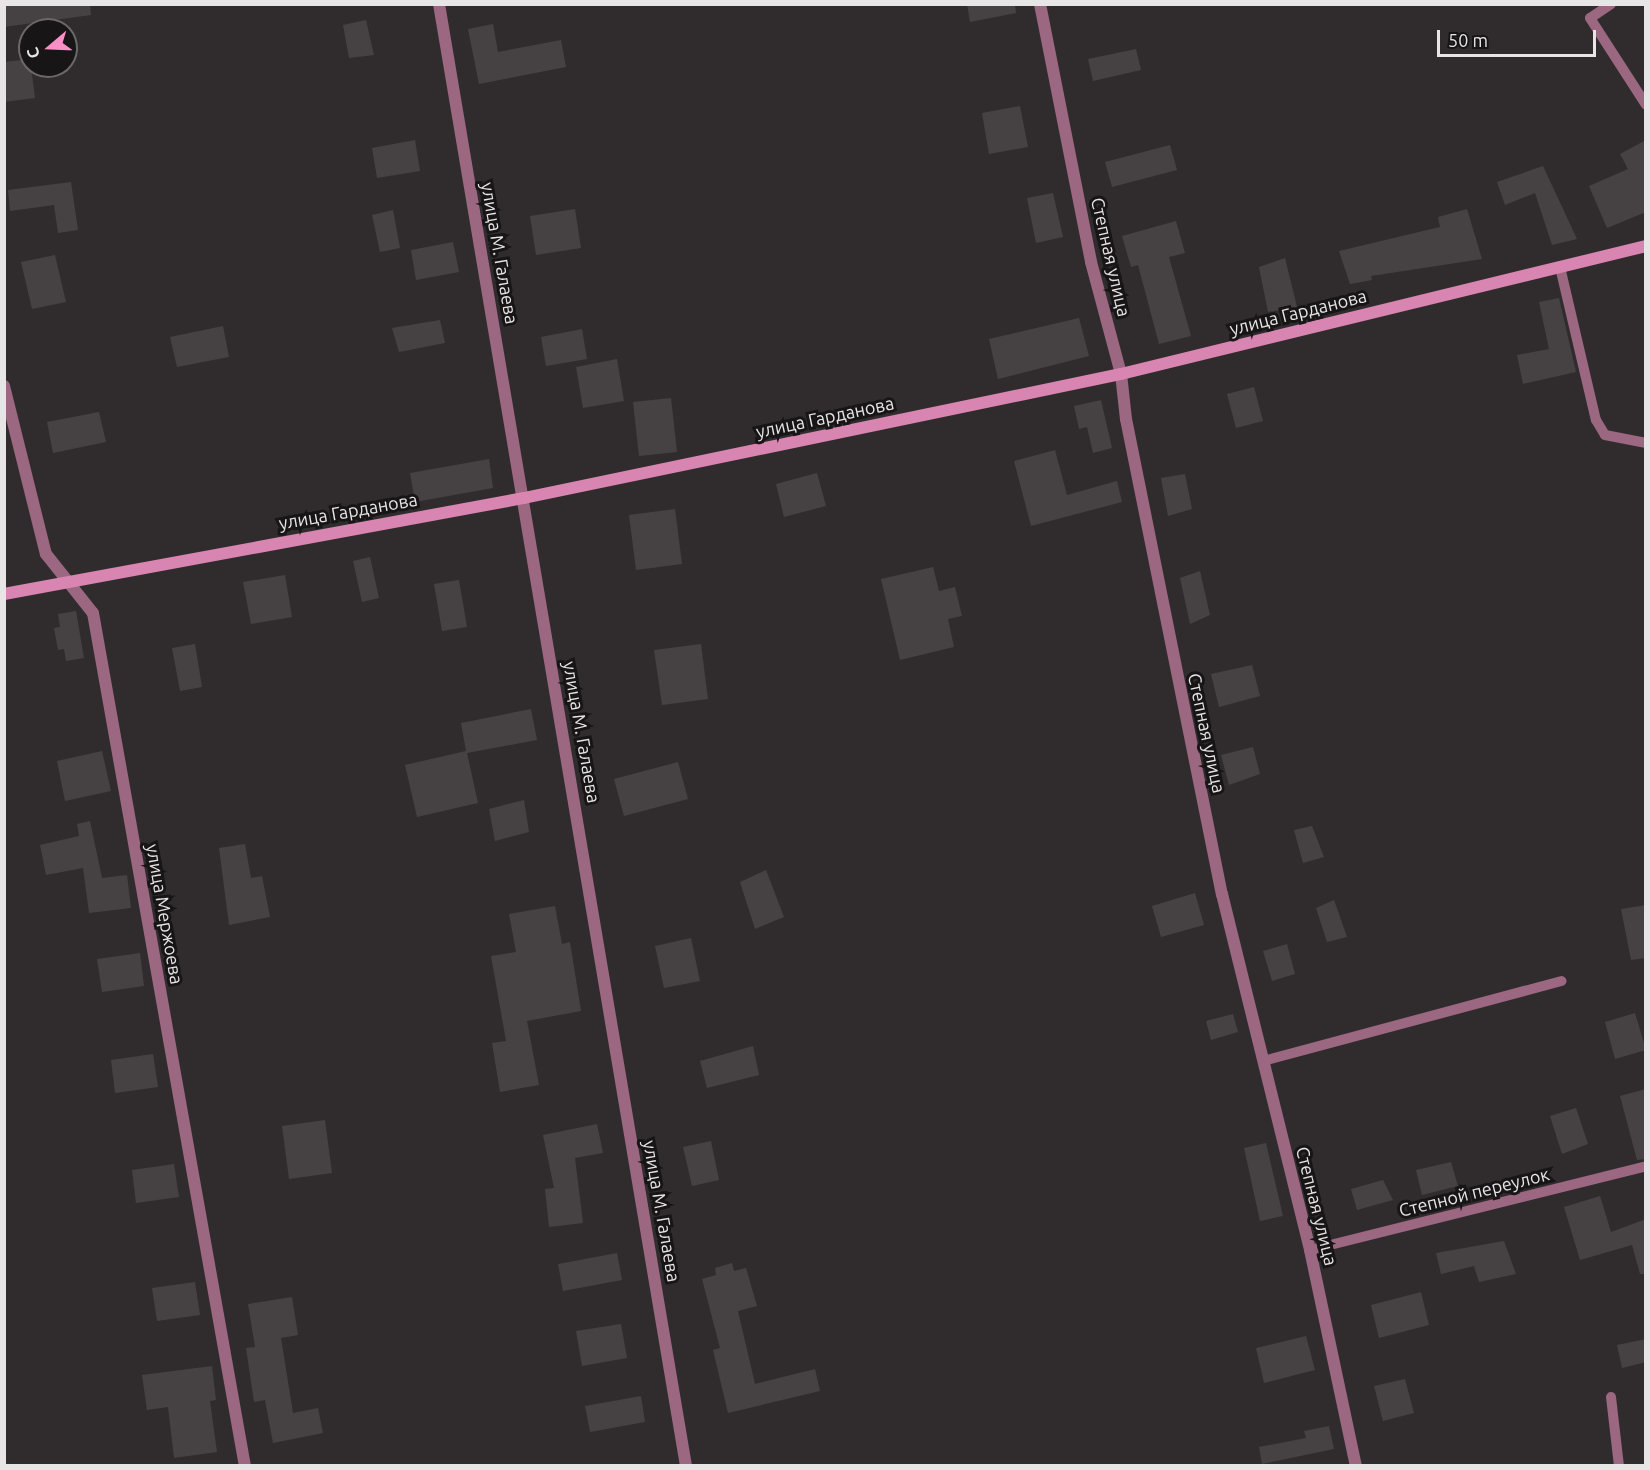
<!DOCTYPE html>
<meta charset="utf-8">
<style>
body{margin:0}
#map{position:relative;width:1650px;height:1470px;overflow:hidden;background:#302c2e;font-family:Ubuntu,sans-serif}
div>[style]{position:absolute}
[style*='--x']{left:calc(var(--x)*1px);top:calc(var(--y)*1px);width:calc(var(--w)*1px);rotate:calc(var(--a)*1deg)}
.building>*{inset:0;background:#464244}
.lane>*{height:10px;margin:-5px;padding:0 5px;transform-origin:5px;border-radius:5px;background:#9b6781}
.street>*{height:12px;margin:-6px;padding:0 6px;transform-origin:6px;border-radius:6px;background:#9b6781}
.secondary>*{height:12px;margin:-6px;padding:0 6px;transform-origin:6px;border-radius:6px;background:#d985b1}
span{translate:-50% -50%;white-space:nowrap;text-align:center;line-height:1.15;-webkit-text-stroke:6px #171516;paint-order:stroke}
.street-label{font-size:18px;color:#e7e5e6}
.frame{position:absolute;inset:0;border:6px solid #e7e5e6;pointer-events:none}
.north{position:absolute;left:18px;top:18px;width:60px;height:60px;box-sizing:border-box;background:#171516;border:2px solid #6a6869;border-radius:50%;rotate:251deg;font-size:16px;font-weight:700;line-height:24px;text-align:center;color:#e7e5e6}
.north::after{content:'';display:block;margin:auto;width:21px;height:27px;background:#fa8fc8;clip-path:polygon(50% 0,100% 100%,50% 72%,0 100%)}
.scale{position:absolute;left:1437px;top:30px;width:159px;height:27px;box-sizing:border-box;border:3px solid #e7e5e6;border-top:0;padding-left:8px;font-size:18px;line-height:21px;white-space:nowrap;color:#e7e5e6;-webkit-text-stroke:4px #171516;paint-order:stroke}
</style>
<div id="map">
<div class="building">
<div style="clip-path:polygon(4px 4px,90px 4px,91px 15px,4px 27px)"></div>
<div style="clip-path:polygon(967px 4px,1015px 4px,1016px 13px,970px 22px)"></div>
<div style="clip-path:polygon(366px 20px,374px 55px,349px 58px,343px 25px)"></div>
<div style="clip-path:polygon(493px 24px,498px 52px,561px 40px,566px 67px,479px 84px,468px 29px)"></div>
<div style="clip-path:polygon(1136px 49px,1141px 70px,1093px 81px,1088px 59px)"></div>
<div style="clip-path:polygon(30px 59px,35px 98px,4px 102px,4px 62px)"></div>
<div style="clip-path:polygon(1020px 106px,1028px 147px,989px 154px,982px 113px)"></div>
<div style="clip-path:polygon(415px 140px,420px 171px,377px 178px,372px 148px)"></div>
<div style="clip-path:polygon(1646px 140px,1646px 212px,1607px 228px,1589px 186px,1628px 169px,1620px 154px)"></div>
<div style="clip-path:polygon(1170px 145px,1177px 170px,1112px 187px,1105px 162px)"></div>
<div style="clip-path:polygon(1543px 166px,1577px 239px,1552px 245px,1535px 193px,1505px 205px,1497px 182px)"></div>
<div style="clip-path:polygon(71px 182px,78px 230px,58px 233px,54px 205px,10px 211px,8px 190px)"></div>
<div style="clip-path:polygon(1053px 193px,1063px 237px,1036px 243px,1027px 198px)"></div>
<div style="clip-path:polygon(575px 209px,581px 248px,536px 255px,530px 216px)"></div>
<div style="clip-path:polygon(1467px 209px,1482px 259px,1371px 276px,1372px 280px,1350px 284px,1339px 251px,1440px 227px,1438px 217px)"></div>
<div style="clip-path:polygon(393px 210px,400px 248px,380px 252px,372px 215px)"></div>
<div style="clip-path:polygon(1176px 221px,1185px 253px,1169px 257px,1191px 336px,1159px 344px,1138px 265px,1131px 267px,1122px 236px)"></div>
<div style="clip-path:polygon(453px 242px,459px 272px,416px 280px,411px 250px)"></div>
<div style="clip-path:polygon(55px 255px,66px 302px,32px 309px,21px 262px)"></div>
<div style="clip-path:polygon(1285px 258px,1297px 307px,1268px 312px,1259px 267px)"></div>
<div style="clip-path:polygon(1559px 298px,1576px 372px,1523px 384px,1517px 355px,1549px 349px,1539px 302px)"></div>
<div style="clip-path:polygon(1079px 318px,1089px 356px,998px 379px,989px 339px)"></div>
<div style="clip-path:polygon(440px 320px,445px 343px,399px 352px,392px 328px)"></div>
<div style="clip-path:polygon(223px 326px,229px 357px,177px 367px,170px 337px)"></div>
<div style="clip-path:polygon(582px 329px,587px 359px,546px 366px,541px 337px)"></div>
<div style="clip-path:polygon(617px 359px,624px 401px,583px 408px,576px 367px)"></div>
<div style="clip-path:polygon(1254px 387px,1263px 421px,1236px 428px,1227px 394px)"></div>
<div style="clip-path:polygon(671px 398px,677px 452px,639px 456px,633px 402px)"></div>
<div style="clip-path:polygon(1101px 400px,1112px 448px,1093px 453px,1087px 427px,1079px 429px,1074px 406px)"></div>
<div style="clip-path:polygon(99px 412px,106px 442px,53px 453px,47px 422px)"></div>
<div style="clip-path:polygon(1055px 450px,1067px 495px,1117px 481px,1122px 502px,1031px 526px,1014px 461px)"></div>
<div style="clip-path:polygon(489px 459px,493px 488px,415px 502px,410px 473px)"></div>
<div style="clip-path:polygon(817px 473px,826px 506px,784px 517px,776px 484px)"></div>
<div style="clip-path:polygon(1185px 474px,1192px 509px,1168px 516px,1161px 478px)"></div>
<div style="clip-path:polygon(675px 509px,682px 564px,636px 570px,629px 515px)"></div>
<div style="clip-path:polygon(370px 557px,379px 598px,362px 602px,353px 561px)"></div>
<div style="clip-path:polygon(933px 567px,939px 591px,955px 587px,962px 616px,948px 619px,954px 647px,900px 660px,881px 579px)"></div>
<div style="clip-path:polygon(1200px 571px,1210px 615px,1190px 624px,1180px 578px)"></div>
<div style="clip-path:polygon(285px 575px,292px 617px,251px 624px,243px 582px)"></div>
<div style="clip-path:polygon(459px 580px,467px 627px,442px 631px,434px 584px)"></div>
<div style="clip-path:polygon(76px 611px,84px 658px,66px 661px,64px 649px,58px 650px,54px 628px,60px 627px,58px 614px)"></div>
<div style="clip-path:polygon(195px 644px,202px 687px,180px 691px,172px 648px)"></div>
<div style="clip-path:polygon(701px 644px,708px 699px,662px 705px,654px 650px)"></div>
<div style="clip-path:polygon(1252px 665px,1260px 696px,1219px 707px,1211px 674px)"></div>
<div style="clip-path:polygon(531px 709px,537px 740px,467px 753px,478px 803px,417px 817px,405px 765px,466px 751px,461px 723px)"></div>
<div style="clip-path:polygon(1253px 747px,1260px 774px,1229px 785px,1221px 755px)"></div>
<div style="clip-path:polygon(102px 751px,111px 791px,65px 801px,57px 761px)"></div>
<div style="clip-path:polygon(678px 762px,688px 799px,624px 816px,614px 779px)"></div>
<div style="clip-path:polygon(524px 800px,529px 832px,495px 841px,489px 809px)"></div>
<div style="clip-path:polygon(90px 821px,102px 878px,127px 875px,131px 908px,89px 913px,83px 868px,46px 875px,40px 845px,79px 836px,77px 824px)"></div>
<div style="clip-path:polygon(1312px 826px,1324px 857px,1303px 863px,1294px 830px)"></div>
<div style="clip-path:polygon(245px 844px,251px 878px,262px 876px,270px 917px,229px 925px,219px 848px)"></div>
<div style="clip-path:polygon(766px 870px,784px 917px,755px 929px,740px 882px)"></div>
<div style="clip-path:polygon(1195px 893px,1204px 925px,1161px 937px,1152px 906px)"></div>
<div style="clip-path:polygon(1334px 900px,1347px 937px,1327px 942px,1316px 908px)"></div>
<div style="clip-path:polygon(1646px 905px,1646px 958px,1631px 960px,1621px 909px)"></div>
<div style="clip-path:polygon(555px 906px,562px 944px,570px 942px,581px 1011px,527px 1021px,539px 1085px,500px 1092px,492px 1043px,506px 1041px,491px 956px,516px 952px,509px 914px)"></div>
<div style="clip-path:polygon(691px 938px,700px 981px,664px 988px,655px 946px)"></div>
<div style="clip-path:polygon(1287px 944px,1295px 974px,1272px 981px,1263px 951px)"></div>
<div style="clip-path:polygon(140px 953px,144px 986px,102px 992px,97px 959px)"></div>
<div style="clip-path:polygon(1635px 1013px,1646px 1050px,1615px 1059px,1605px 1022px)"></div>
<div style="clip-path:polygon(1233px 1014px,1238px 1032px,1211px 1040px,1206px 1021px)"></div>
<div style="clip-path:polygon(753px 1046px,759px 1075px,707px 1088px,700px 1061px)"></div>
<div style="clip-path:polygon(153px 1054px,158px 1087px,115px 1093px,111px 1060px)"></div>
<div style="clip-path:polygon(1646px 1089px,1646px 1159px,1637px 1160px,1620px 1096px)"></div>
<div style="clip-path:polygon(1576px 1108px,1588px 1144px,1562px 1154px,1550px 1116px)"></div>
<div style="clip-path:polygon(325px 1120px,332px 1173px,289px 1179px,282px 1126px)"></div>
<div style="clip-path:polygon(597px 1124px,603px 1153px,575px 1158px,583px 1223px,549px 1227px,545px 1189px,554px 1188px,543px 1135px)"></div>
<div style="clip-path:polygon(711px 1141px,719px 1180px,692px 1186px,683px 1147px)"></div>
<div style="clip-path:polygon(1266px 1143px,1283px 1216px,1260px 1221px,1244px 1148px)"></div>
<div style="clip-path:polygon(1451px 1162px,1458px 1186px,1422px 1195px,1416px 1170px)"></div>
<div style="clip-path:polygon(174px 1164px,179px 1197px,136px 1203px,132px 1170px)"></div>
<div style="clip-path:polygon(1383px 1180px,1393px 1200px,1357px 1210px,1351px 1189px)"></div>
<div style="clip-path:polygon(1600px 1196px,1611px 1232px,1646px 1219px,1646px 1274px,1640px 1274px,1632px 1245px,1580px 1260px,1564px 1207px)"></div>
<div style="clip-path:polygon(1504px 1241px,1516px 1274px,1479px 1282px,1474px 1266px,1441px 1274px,1436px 1253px)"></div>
<div style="clip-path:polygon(617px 1253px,622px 1280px,563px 1291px,558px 1264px)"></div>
<div style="clip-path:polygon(732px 1263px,734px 1271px,746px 1268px,757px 1306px,738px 1311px,755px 1384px,815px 1369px,820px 1391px,728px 1413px,713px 1350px,720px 1348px,702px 1279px,716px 1275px,715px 1268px)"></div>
<div style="clip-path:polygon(195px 1282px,200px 1315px,157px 1321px,152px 1288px)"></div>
<div style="clip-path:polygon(1421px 1292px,1429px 1325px,1379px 1338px,1371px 1305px)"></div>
<div style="clip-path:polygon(292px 1297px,298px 1335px,281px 1338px,293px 1413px,318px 1408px,323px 1433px,273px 1443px,265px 1400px,254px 1402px,246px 1348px,255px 1347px,248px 1304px)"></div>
<div style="clip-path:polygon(621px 1324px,627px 1358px,582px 1366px,576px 1331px)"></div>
<div style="clip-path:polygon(1306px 1336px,1315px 1370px,1264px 1383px,1256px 1348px)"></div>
<div style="clip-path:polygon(1646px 1339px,1646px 1362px,1622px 1368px,1617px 1345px)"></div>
<div style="clip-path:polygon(212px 1366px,216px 1400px,210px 1401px,217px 1452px,174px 1458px,168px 1407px,147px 1410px,142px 1375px)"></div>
<div style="clip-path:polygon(1405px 1379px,1414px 1413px,1383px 1421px,1374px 1386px)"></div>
<div style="clip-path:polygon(641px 1396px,645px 1422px,590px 1432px,585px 1406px)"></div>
<div style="clip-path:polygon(1329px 1426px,1334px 1449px,1262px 1464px,1259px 1447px,1306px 1438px,1304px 1431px)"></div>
</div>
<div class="lane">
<div style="--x:1611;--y:4;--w:25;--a:146"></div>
<div style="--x:1590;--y:18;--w:103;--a:57.2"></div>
<div style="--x:1560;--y:267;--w:157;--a:76.8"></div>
<div style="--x:1596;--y:420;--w:17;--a:59"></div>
<div style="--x:1605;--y:435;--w:42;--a:11"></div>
<div style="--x:1263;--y:1061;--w:309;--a:-15"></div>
<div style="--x:1310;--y:1250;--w:346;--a:-14"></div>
<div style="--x:1611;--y:1397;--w:69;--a:83.4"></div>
</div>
<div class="street">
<div style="--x:439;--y:4;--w:1483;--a:80.41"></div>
<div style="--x:1040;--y:4;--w:263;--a:78.8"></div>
<div style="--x:1091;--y:262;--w:116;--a:75"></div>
<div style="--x:1121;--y:374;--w:45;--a:83.7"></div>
<div style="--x:1126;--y:419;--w:485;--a:78.6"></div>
<div style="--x:1222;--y:894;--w:367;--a:76.1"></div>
<div style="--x:1310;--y:1250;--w:221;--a:78"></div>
<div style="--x:4;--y:386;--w:173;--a:76"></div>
<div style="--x:46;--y:554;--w:75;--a:51.5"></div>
<div style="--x:93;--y:613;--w:866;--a:79.9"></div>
</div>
<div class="secondary">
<div style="--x:4;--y:594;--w:529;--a:-10.46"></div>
<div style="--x:524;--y:498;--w:610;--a:-11.73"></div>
<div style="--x:1121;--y:374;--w:540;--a:-13.7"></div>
</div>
<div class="street-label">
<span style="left:500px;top:253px;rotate:80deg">улица М. Галаева</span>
<span style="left:1111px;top:257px;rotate:77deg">Степная улица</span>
<span style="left:1298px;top:312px;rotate:-14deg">улица Гарданова</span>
<span style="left:825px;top:417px;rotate:-12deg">улица Гарданова</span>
<span style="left:348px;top:511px;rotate:-10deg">улица Гарданова</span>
<span style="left:582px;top:732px;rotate:80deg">улица М. Галаева</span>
<span style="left:1207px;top:733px;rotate:78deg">Степная улица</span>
<span style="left:165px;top:914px;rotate:80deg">улица Мержоева</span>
<span style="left:1474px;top:1192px;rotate:-14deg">Степной переулок</span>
<span style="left:1317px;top:1206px;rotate:76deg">Степная улица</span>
<span style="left:662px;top:1211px;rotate:80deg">улица М. Галаева</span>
</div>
<div class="frame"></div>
<div class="north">С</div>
<div class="scale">50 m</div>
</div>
